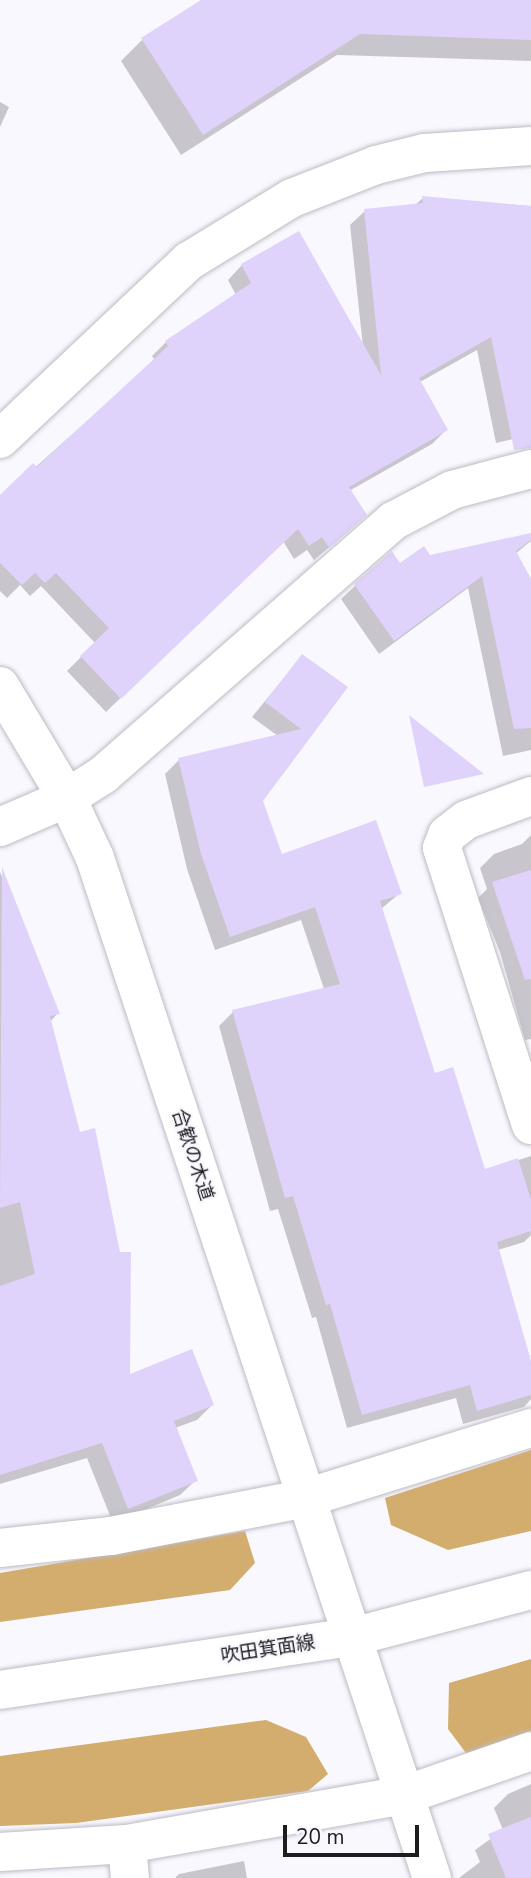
<!DOCTYPE html>
<meta charset="utf-8">
<style>
body{margin:0}
#map{position:relative;width:531px;height:1878px;overflow:hidden;background:#faf8ff;font-family:"Nunito Sans","Noto Sans JP",sans-serif}
div>[style]{position:absolute}
[style*='--x']{left:calc(var(--x)*1px);top:calc(var(--y)*1px);width:calc(var(--w)*1px);rotate:calc(var(--a)*1deg)}
.forest>*{inset:0;background:#d3ad6d}
.shadow>*{inset:0;background:#0003}
.building>*{inset:0;background:#dfd3fb}
.roads{filter:drop-shadow(0 0 2px #bdbbc3) drop-shadow(0 0 2px #bdbbc3)}
.minor>*{height:38px;margin:-19px;padding:0 19px;transform-origin:19px;border-radius:19px;background:#fff}
.major>*{height:38px;margin:-19px;padding:0 19px;transform-origin:19px;border-radius:19px;background:#fff}
span{translate:-50% -50%;white-space:nowrap;text-align:center;line-height:1.15;-webkit-text-stroke:5px #faf8ff;paint-order:stroke}
.street-label{font-size:19px;color:#1d1c1f}
.scale{position:absolute;left:283px;top:1825px;width:136px;height:32px;box-sizing:border-box;border:4px solid #1d1c1f;border-top:0;padding-left:9px;font-size:21px;line-height:24px;white-space:nowrap;color:#1d1c1f;-webkit-text-stroke:5px #faf8ff;paint-order:stroke}
</style>
<div id="map">
<div class="forest">
<div style="clip-path:polygon(531px 1450px,531px 1531px,448px 1550px,391px 1525px,385px 1498px)"></div>
<div style="clip-path:polygon(245px 1531px,255px 1563px,230px 1590px,0 1622px,0 1573px)"></div>
<div style="clip-path:polygon(531px 1659px,531px 1731px,466px 1753px,448px 1729px,449px 1683px)"></div>
<div style="clip-path:polygon(266px 1720px,306px 1737px,328px 1774px,308px 1791px,76px 1823px,0 1826px,0 1756px)"></div>
</div>
<div class="shadow">
<div style="clip-path:polygon(204px 0,531px 0,531px 61px,337px 55px,181px 155px,121px 61px,143px 39px)"></div>
<div style="clip-path:polygon(0 102px,9px 107px,0 127px)"></div>
<div style="clip-path:polygon(423px 198px,531px 206px,531px 435px,496px 443px,477px 350px,420px 382px,446px 430px,432px 444px,349px 491px,351px 529px,314px 560px,307px 550px,294px 559px,283px 541px,106px 712px,67px 671px,95px 643px,41px 586px,30px 596px,20px 585px,7px 598px,0 591px,0 499px,155px 360px,152px 356px,166px 342px,236px 295px,228px 280px,242px 265px,363px 347px,350px 225px,365px 211px,415px 205px)"></div>
<div style="clip-path:polygon(531px 534px,531px 541px,515px 554px,531px 583px,531px 750px,503px 756px,468px 588px,379px 654px,341px 599px,356px 585px,399px 566px)"></div>
<div style="clip-path:polygon(302px 656px,345px 688px,261px 800px,281px 856px,400px 893px,381px 909px,434px 1075px,484px 1171px,531px 1156px,531px 1235px,524px 1242px,498px 1250px,531px 1367px,531px 1399px,524px 1407px,463px 1424px,456px 1398px,347px 1428px,316px 1317px,312px 1318px,278px 1209px,270px 1211px,219px 1026px,233px 1012px,324px 989px,301px 920px,215px 950px,187px 869px,165px 774px,179px 760px,278px 736px,252px 717px)"></div>
<div style="clip-path:polygon(531px 835px,531px 1039px,525px 1040px,500px 952px,478px 898px,487px 889px,480px 868px,494px 854px,522px 844px)"></div>
<div style="clip-path:polygon(0 872px,58px 1013px,50px 1022px,129px 1377px,212px 1405px,197px 1420px,175px 1428px,196px 1480px,180px 1495px,113px 1523px,87px 1458px,0 1484px)"></div>
<div style="clip-path:polygon(531px 1784px,531px 1878px,459px 1878px,480px 1862px,475px 1850px,503px 1830px,494px 1808px,508px 1794px)"></div>
<div style="clip-path:polygon(244px 1861px,247px 1878px,175px 1878px,179px 1874px)"></div>
</div>
<div class="building">
<div style="clip-path:polygon(201px 0,531px 0,531px 40px,360px 34px,203px 135px,141px 38px)"></div>
<div style="clip-path:polygon(422px 196px,531px 206px,531px 448px,514px 450px,491px 337px,419px 378px,448px 430px,349px 487px,367px 515px,329px 548px,322px 537px,309px 546px,298px 529px,121px 699px,80px 656px,109px 628px,56px 573px,45px 583px,35px 573px,22px 585px,0 563px,0 495px,33px 463px,37px 467px,168px 346px,165px 341px,251px 283px,241px 264px,299px 231px,381px 375px,364px 209px,423px 203px)"></div>
<div style="clip-path:polygon(531px 533px,531px 540px,516px 551px,531px 579px,531px 728px,514px 729px,482px 576px,394px 641px,354px 584px,392px 551px,400px 563px,424px 546px,430px 555px)"></div>
<div style="clip-path:polygon(302px 654px,348px 687px,263px 801px,282px 854px,376px 820px,402px 894px,380px 901px,435px 1073px,453px 1067px,485px 1169px,518px 1158px,531px 1200px,531px 1231px,497px 1242px,531px 1361px,531px 1395px,477px 1411px,470px 1385px,362px 1415px,330px 1304px,326px 1305px,293px 1196px,285px 1198px,232px 1010px,340px 984px,315px 907px,230px 937px,201px 854px,178px 758px,301px 729px,265px 702px)"></div>
<div style="clip-path:polygon(409px 715px,484px 774px,424px 787px)"></div>
<div style="clip-path:polygon(2px 867px,60px 1014px,50px 1016px,80px 1132px,95px 1128px,120px 1252px,131px 1252px,130px 1374px,192px 1349px,214px 1405px,174px 1421px,198px 1481px,128px 1509px,102px 1443px,0 1475px,0 1286px,35px 1274px,20px 1202px,0 1208px)"></div>
<div style="clip-path:polygon(531px 870px,531px 979px,525px 980px,492px 882px)"></div>
<div style="clip-path:polygon(531px 1817px,531px 1878px,506px 1878px,488px 1834px)"></div>
</div>
<div class="roads">
<div class="minor">
<div style="--x:0;--y:439;--w:260;--a:-43.3"></div>
<div style="--x:189;--y:261;--w:121;--a:-31.5"></div>
<div style="--x:292;--y:198;--w:90;--a:-21.4"></div>
<div style="--x:376;--y:165;--w:50;--a:-13.8"></div>
<div style="--x:425;--y:153;--w:106;--a:-3.8"></div>
<div style="--x:0;--y:686;--w:131;--a:59.1"></div>
<div style="--x:67;--y:798;--w:66;--a:65"></div>
<div style="--x:95;--y:858;--w:1074;--a:71.72"></div>
<div style="--x:531;--y:796;--w:69;--a:159.7"></div>
<div style="--x:466;--y:820;--w:24;--a:142"></div>
<div style="--x:447;--y:835;--w:14;--a:111"></div>
<div style="--x:442;--y:848;--w:291;--a:72.2"></div>
<div style="--x:0;--y:827;--w:73;--a:-23.4"></div>
<div style="--x:67;--y:798;--w:43;--a:-32.6"></div>
<div style="--x:103;--y:775;--w:386;--a:-41.2"></div>
<div style="--x:393;--y:521;--w:67;--a:-27.7"></div>
<div style="--x:452;--y:490;--w:82;--a:-14.9"></div>
<div style="--x:0;--y:1548;--w:112;--a:-6.2"></div>
<div style="--x:111;--y:1536;--w:199;--a:-11"></div>
<div style="--x:306;--y:1498;--w:236;--a:-17.3"></div>
<div style="--x:127;--y:1844;--w:34;--a:85"></div>
<div style="--x:0;--y:1852;--w:127;--a:-3.6"></div>
<div style="--x:127;--y:1844;--w:282;--a:-10"></div>
<div style="--x:405;--y:1795;--w:133;--a:-19.2"></div>
</div>
<div class="major">
<div style="--x:0;--y:1690;--w:356;--a:-8.6"></div>
<div style="--x:352;--y:1637;--w:185;--a:-14.7"></div>
</div>
</div>
<div class="street-label">
<span style="left:192px;top:1155px;rotate:72deg">合歓の木道</span>
<span style="left:268px;top:1650px;rotate:-9deg">吹田箕面線</span>
</div>
<div class="scale">20 m</div>
</div>
